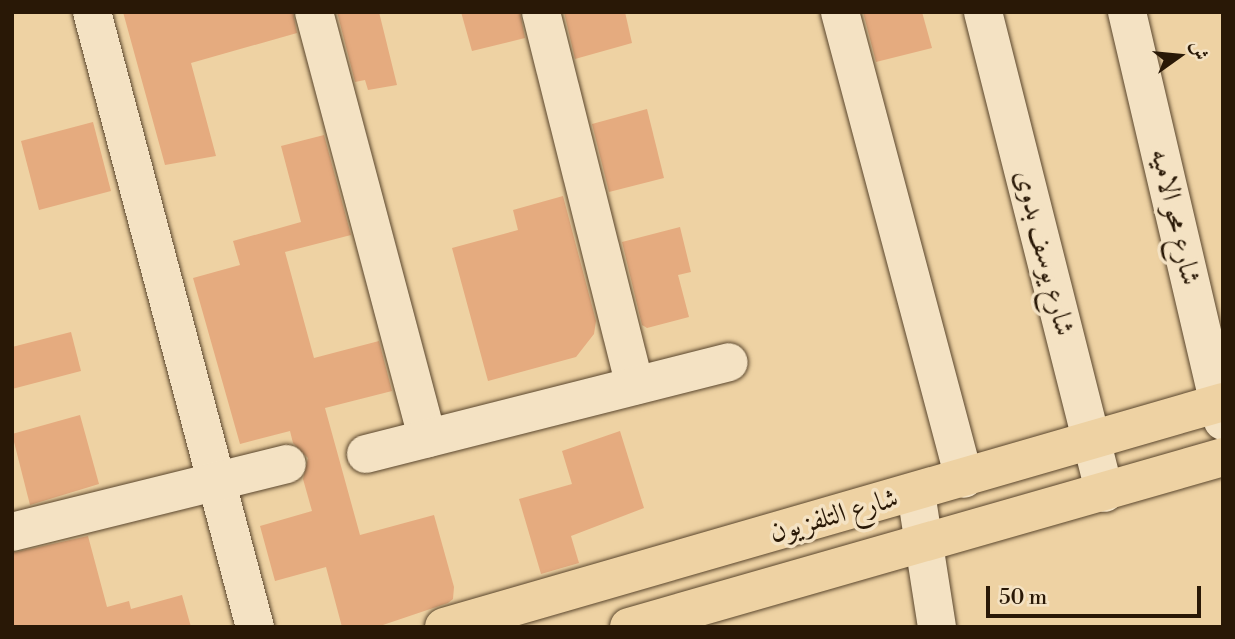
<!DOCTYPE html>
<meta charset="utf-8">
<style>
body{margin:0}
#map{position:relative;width:1235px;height:639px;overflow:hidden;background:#eed2a3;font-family:"Libre Bodoni",Amiri,serif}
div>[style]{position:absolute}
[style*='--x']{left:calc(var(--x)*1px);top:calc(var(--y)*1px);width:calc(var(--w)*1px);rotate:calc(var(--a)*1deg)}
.building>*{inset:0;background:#e5ab7f}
.roads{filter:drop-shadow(0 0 2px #5a462d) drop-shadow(0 0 2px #5a462d)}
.minor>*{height:38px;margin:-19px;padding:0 19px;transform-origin:19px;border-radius:19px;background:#f4e2c3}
.major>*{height:38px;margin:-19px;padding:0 19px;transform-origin:19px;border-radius:19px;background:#eed2a3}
span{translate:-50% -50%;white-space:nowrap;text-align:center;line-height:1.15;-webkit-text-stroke:7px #f4e2c3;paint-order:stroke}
.street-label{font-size:28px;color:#291806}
.frame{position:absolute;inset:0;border:14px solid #291806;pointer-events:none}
.north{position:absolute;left:1144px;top:21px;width:70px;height:70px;-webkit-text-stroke:5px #f4e2c3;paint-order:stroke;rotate:75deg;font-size:19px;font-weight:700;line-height:28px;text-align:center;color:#291806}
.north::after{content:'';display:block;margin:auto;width:24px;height:32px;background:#291806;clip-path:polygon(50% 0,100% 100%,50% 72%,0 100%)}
.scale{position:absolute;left:986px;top:586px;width:215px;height:32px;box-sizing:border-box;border:4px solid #291806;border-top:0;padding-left:9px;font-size:21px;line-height:24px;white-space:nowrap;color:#291806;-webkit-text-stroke:5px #f4e2c3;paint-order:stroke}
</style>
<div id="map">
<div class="building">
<div style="clip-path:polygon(123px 12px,293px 12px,297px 33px,191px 63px,216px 156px,165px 165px)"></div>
<div style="clip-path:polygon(337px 12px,379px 12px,397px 85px,368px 90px,365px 80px,355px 82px)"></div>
<div style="clip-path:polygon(461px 12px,520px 12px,525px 38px,472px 51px)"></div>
<div style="clip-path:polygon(564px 12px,625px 12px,632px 43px,575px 59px)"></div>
<div style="clip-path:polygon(863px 12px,922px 12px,932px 48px,876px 62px)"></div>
<div style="clip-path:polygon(647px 109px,664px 178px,609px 192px,592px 124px)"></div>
<div style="clip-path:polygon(93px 122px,111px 191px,39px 210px,21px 141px)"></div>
<div style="clip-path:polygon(324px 135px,351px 235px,285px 252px,314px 358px,379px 341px,392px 391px,325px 408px,360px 535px,434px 515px,454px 587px,453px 599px,448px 603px,377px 627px,342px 627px,326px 567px,275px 581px,260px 526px,312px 511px,303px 479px,308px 458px,293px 443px,290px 431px,240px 444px,193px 278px,240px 265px,233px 241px,301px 222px,281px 146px)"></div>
<div style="clip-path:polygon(563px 196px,596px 321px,594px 334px,576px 357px,488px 381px,452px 248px,518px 230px,513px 210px)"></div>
<div style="clip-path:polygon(680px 227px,691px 272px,678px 275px,689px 317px,647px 328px,642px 325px,622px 242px)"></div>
<div style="clip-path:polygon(71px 332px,81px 371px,12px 389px,12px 347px)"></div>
<div style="clip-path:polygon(80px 415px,99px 484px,30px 505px,12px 434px)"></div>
<div style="clip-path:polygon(620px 431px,644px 508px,571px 536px,579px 563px,541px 574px,519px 499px,572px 484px,562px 451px)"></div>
<div style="clip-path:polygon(88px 536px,107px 607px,129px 601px,131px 609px,182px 595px,191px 627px,12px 627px,12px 553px)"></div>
</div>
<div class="roads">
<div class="minor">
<div style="--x:92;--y:12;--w:636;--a:75.16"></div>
<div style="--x:314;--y:12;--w:441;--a:75.1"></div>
<div style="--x:541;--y:12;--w:385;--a:75.9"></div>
<div style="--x:840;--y:12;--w:483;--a:75.1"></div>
<div style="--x:983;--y:12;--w:496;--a:75.8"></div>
<div style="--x:1127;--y:12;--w:420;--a:76.8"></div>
<div style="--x:366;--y:454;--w:374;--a:-14.2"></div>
<div style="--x:916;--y:493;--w:136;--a:81.1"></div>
<div style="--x:12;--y:532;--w:283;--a:-13.9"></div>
</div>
<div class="major">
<div style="--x:444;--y:627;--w:811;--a:-16.11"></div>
<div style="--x:629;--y:627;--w:618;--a:-15.97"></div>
</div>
</div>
<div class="street-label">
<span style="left:1175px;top:217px;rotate:77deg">شارع محو الاميه</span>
<span style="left:1044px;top:253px;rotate:76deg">شارع يوسف بدوى</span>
<span style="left:834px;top:516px;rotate:-16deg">شارع التلفزيون</span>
</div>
<div class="frame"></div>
<div class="north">ش</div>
<div class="scale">50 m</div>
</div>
